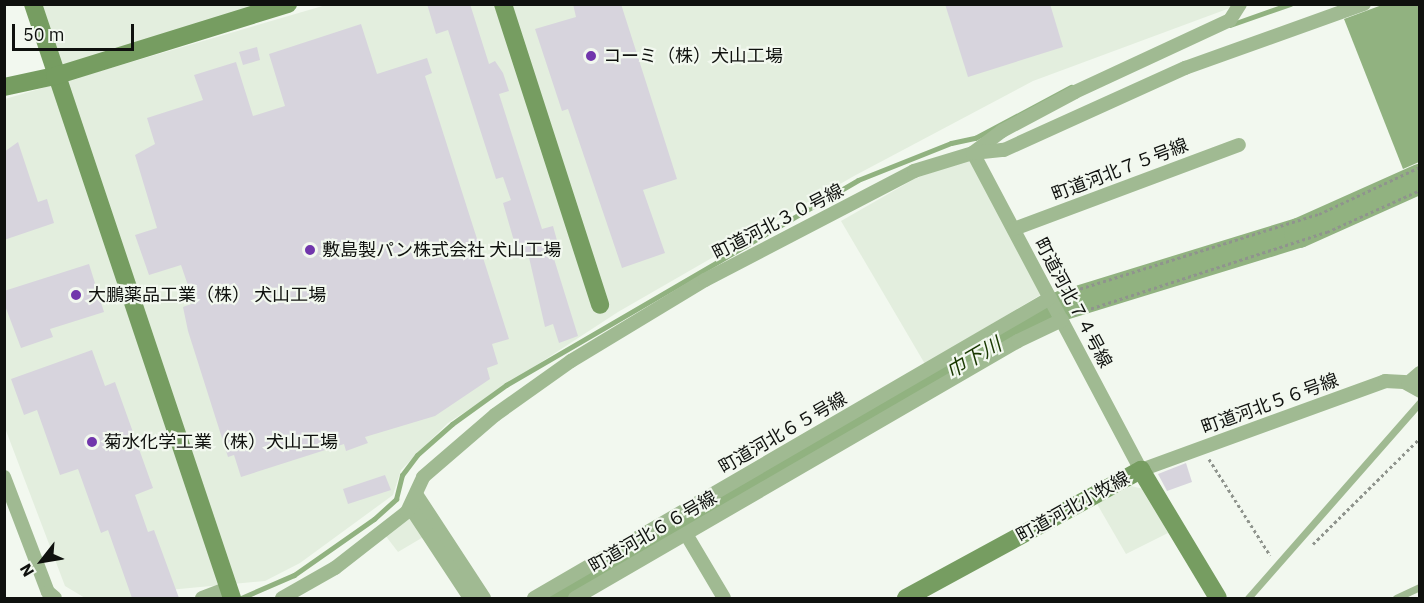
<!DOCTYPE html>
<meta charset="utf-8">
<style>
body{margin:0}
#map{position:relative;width:1424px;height:603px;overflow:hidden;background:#f2f8ef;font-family:"IBM Plex Sans","Noto Sans JP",sans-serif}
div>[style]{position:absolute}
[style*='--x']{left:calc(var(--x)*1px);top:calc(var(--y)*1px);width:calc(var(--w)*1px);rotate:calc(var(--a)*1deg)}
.built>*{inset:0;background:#e3eede}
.water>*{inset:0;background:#91b280}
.stream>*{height:5px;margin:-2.5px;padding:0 2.5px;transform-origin:2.5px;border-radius:2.5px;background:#91b280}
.river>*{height:30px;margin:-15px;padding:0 15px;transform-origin:15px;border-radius:15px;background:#91b280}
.building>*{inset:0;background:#d7d4dd}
.path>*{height:3px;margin-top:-1.5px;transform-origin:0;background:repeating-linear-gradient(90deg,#8f948d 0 3px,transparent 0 6px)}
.lane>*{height:7px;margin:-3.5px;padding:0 3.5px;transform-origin:3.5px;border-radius:3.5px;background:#a0ba92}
.street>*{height:14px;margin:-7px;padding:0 7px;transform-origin:7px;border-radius:7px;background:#a0ba92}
.secondary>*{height:18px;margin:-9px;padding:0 9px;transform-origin:9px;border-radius:9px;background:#769d61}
.dots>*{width:16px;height:16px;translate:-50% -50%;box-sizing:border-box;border:3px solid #f2f8ef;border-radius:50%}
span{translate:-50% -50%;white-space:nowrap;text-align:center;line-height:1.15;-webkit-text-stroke:4.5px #f2f8ef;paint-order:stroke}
.poi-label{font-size:18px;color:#0f110e}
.left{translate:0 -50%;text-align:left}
.street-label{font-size:18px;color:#0f110e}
.water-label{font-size:20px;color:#193801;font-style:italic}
.frame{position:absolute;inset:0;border:6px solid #0f110e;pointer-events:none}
.north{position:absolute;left:12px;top:531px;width:60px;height:60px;-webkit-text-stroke:4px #f2f8ef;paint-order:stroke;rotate:239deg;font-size:16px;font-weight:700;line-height:24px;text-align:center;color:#0f110e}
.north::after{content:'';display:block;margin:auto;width:21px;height:27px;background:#0f110e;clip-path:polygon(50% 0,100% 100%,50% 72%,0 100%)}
.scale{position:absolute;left:12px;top:24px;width:122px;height:27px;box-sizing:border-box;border:3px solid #0f110e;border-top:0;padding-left:8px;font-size:18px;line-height:21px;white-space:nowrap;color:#0f110e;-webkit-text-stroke:4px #f2f8ef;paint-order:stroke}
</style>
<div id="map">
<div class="built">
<div style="clip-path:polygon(33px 4px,288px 5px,55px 76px)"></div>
<div style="clip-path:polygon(326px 5px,1238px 5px,1033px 81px,854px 176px,618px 312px,448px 423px,401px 470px,393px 495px,300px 563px,265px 581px,158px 591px,140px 598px,85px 598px,65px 586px,5px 428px,5px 99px)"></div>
<div style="clip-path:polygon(971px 159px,1042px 294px,925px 364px,841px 221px,916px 178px)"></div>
<div style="clip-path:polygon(1131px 486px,1144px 489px,1168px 533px,1126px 554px,1097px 504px)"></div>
<div style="clip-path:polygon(411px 515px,425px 536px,398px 552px,385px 535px)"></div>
</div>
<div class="water">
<div style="clip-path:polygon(1382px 5px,1419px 5px,1419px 162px,1403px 169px,1344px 19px)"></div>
</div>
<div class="stream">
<div style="--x:1230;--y:25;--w:64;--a:-19.3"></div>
<div style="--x:241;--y:598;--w:58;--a:-23.5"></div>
<div style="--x:294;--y:575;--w:98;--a:-35"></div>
<div style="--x:374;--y:519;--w:30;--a:-42"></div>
<div style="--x:396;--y:499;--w:25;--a:-76"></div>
<div style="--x:402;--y:475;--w:25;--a:-53"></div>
<div style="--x:417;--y:455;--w:47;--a:-41.5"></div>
<div style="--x:452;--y:424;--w:67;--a:-35.8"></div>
<div style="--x:506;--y:385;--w:407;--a:-30.2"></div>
<div style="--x:858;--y:180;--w:100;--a:-21.7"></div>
<div style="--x:951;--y:143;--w:25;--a:-12"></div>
<div style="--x:975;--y:138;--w:109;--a:-28"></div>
</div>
<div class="river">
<div style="--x:555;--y:598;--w:584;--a:-29.99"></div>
<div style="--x:1061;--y:306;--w:249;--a:-17.1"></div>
<div style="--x:1299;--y:233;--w:133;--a:-24.1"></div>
</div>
<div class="building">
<div style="clip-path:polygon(427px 4px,470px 4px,489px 64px,495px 61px,503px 73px,509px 91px,499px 94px,542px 229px,553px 226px,558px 244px,550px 246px,578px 336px,559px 343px,553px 324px,545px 327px,528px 253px,518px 255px,503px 203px,511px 200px,503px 177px,496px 179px,448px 30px,436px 34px)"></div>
<div style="clip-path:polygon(573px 4px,621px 4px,677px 179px,643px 190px,665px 253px,622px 268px,568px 109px,562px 111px,535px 29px,576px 17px)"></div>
<div style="clip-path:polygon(945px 4px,1050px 4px,1063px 47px,968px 77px)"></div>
<div style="clip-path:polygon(361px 24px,377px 74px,427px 58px,432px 73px,425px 76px,509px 339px,492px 344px,498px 364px,487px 368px,490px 379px,435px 416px,365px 437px,368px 443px,346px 451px,344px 444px,241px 477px,234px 455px,228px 457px,188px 331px,183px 307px,194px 303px,181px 265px,149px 275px,135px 235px,157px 228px,135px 155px,155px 144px,147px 118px,203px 100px,194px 75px,236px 62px,253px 116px,285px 106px,269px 54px)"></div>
<div style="clip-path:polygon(257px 47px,260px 60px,243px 65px,239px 52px)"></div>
<div style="clip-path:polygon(18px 142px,38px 202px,47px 199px,54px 223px,4px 240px,4px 152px)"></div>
<div style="clip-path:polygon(89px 264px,104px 312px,50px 329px,53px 337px,21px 348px,4px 303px,4px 291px)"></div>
<div style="clip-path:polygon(92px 350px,105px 386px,115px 382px,153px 488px,135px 495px,148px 532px,154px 530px,179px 598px,132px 598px,108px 530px,101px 533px,78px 469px,60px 475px,37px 410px,24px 415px,11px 379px)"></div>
<div style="clip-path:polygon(1186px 463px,1192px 482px,1167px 491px,1158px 474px)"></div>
<div style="clip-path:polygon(385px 475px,391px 490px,348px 504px,343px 489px)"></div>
</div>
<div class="path">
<div style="--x:1063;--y:294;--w:268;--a:-17.4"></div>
<div style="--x:1319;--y:214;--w:111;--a:-25"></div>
<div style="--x:1074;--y:314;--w:266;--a:-18"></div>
<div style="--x:1327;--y:232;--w:102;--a:-24.3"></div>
<div style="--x:1209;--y:459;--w:114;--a:57.6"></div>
<div style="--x:1313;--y:544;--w:151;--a:-44.7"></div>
</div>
<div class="lane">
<div style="--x:1248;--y:598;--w:261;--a:-48.7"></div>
<div style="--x:1396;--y:598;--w:26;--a:-25"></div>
</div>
<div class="street">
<div style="--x:1240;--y:4;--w:19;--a:122"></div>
<div style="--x:1230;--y:20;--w:171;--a:155.1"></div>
<div style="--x:1075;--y:92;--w:83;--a:151.9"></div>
<div style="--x:1002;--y:131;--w:36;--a:143"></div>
<div style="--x:973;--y:153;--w:359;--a:62.1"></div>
<div style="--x:1141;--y:470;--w:260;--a:-20"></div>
<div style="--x:1385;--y:381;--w:19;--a:3"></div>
<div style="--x:1404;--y:382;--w:18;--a:29"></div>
<div style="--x:1014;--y:229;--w:240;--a:-20.5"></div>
<div style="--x:1408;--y:383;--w:16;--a:-40"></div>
<div style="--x:4;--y:477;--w:123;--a:69.1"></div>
<div style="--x:48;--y:592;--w:9;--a:41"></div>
<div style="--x:416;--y:494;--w:124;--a:56.8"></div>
<div style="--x:410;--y:507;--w:109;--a:56.6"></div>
<div style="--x:686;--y:534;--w:74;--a:59.3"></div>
<div style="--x:202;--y:598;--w:28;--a:-21"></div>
<div style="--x:282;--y:598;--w:61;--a:-29.5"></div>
<div style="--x:335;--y:568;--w:91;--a:-37.9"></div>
<div style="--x:407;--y:512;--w:38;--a:-65"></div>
<div style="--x:423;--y:477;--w:95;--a:-40.7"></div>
<div style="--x:495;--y:415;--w:93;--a:-35.4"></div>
<div style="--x:571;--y:361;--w:157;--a:-31.2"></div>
<div style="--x:705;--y:280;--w:236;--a:-27.5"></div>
<div style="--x:914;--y:171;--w:62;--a:-17"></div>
<div style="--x:973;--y:153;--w:31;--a:-6"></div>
<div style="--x:1004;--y:150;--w:199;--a:-24.4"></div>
<div style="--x:1185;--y:68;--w:190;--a:-19.7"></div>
<div style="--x:534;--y:598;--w:597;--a:-30.17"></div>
<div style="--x:575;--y:598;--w:512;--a:-30.12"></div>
<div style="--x:1018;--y:341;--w:49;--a:-25.5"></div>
</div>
<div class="secondary">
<div style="--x:33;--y:4;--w:626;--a:71.48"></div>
<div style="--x:503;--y:4;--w:316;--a:72.1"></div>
<div style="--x:4;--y:87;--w:52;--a:-12.2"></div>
<div style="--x:55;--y:76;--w:244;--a:-17.2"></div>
<div style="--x:906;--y:598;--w:268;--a:-28.6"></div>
<div style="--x:1141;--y:470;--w:149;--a:59"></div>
</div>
<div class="dots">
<div style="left:591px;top:56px;background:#7136ac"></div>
<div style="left:310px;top:250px;background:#7136ac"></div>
<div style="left:76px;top:295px;background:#7136ac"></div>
<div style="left:92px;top:442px;background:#7136ac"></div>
</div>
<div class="poi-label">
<span class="left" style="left:603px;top:56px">コーミ（株）犬山工場</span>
<span class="left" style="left:322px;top:250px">敷島製パン株式会社 犬山工場</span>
<span class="left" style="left:88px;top:295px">大鵬薬品工業（株） 犬山工場</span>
<span class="left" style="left:104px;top:442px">菊水化学工業（株）犬山工場</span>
</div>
<div class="street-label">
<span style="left:1120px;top:170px;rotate:-21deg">町道河北７５号線</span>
<span style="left:778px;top:222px;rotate:-27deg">町道河北３０号線</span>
<span style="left:1073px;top:303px;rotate:62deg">町道河北７４号線</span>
<span style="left:1270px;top:404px;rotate:-20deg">町道河北５６号線</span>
<span style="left:783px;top:433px;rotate:-30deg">町道河北６５号線</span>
<span style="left:1073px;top:507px;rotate:-29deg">町道河北小牧線</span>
<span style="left:653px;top:532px;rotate:-30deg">町道河北６６号線</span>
</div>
<div class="water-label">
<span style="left:973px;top:357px;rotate:-30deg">巾下川</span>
</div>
<div class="frame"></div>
<div class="north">N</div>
<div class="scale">50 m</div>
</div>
